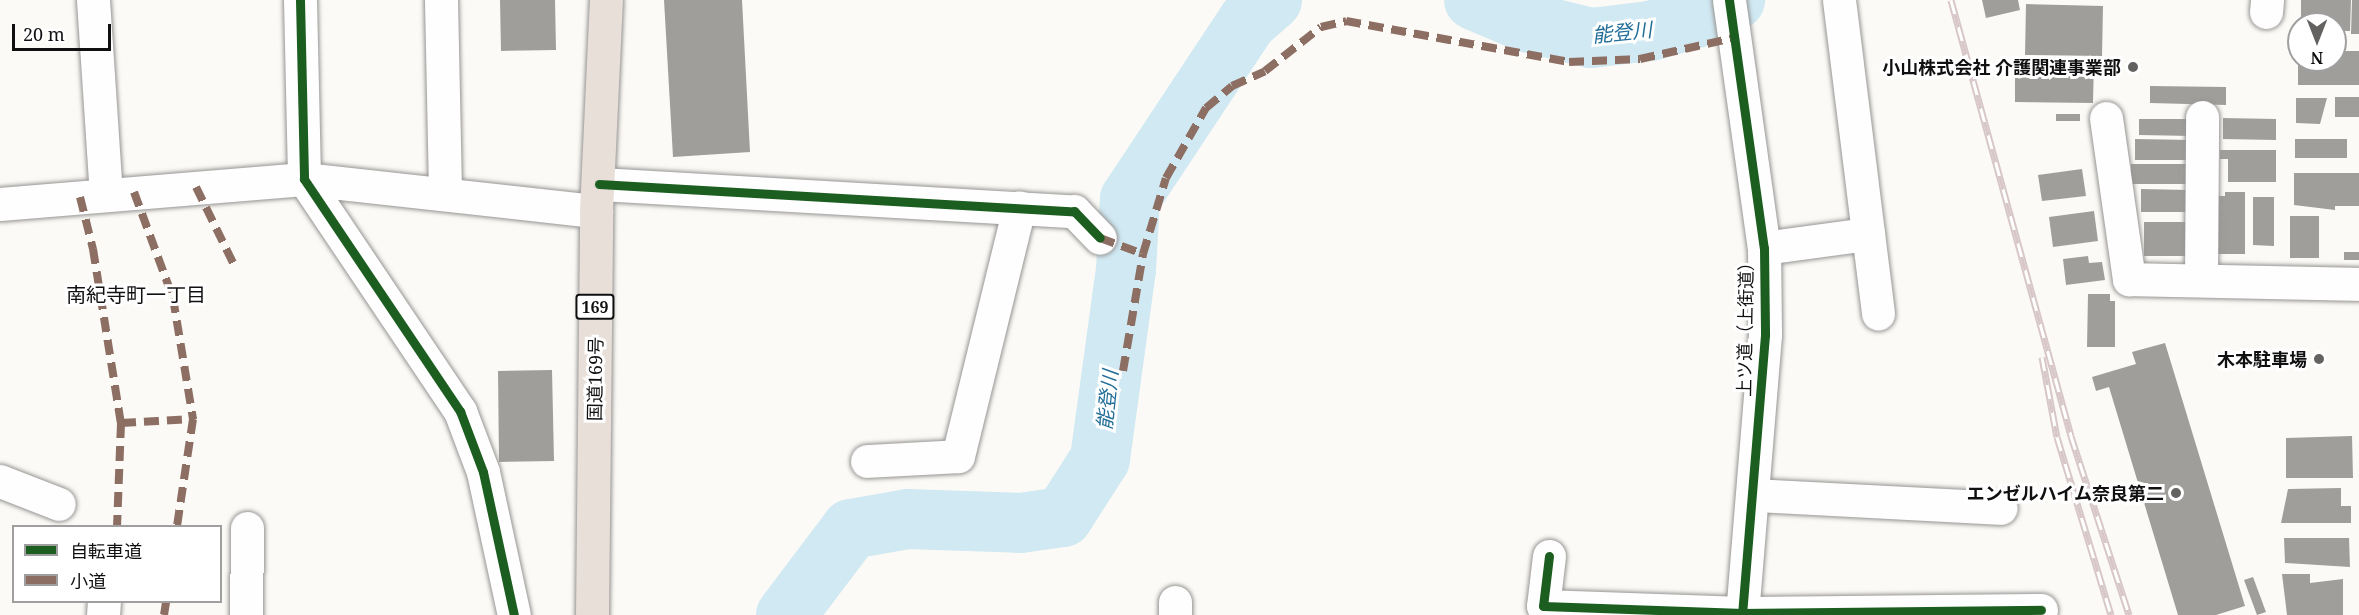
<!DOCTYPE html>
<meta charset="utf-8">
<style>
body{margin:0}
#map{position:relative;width:2359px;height:615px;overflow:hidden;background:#fcfaf6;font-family:"Noto Serif","Noto Sans JP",serif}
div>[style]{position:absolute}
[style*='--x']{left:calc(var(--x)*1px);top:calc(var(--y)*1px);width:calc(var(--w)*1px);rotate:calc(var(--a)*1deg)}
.river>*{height:60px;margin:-30px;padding:0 30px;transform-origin:30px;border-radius:30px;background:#d0e9f2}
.building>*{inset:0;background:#a09e9b}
.roads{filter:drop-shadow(0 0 2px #969594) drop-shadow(0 0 2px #969594)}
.minor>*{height:33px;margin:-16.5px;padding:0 16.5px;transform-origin:16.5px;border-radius:16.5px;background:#fffefe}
.highway>*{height:33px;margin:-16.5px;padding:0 16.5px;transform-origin:16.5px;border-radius:16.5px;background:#e8dfd9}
.rail>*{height:7px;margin-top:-3.5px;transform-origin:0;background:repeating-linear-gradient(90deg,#fff 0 14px,#d7c7c8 0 28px);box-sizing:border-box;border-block:2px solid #d7c7c8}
.quiet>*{height:8px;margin-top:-4px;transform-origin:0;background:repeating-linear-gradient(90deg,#8d6e63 0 15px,transparent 0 23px)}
.cycleway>*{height:9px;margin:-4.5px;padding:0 4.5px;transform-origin:4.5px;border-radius:4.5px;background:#1b5e20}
.dots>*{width:16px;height:16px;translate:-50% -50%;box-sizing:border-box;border:3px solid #fff;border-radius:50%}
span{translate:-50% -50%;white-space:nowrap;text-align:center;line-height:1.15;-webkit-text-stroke:6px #fff;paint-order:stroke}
.shield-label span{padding:2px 4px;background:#fff;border:2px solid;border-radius:4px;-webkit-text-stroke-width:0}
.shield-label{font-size:16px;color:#101010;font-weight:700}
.poi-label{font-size:18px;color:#101010;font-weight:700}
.right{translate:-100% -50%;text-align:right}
.street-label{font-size:18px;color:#101010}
.water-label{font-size:20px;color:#236e98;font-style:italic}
.neighbourhood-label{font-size:20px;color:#101010}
.legend{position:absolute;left:12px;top:525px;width:210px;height:78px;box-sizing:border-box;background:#fff;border:2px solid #9f9f9f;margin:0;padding:8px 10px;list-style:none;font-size:18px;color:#101010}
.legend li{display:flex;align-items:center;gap:12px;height:30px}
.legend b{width:30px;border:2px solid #9f9f9f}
.north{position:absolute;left:2287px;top:12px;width:60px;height:60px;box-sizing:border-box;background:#fff;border:2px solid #9f9f9f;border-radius:50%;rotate:180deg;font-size:16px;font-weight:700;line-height:24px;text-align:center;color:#101010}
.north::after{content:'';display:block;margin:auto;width:21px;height:27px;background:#636260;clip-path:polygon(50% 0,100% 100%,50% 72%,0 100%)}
.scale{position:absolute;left:12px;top:24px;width:99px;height:27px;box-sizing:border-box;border:3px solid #101010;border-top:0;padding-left:8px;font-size:18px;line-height:21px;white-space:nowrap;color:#101010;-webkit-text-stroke:4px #fff;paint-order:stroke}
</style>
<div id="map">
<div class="river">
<div style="--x:1474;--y:0;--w:56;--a:22.9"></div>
<div style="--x:1526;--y:22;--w:67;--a:13.8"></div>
<div style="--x:1591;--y:38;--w:59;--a:-6.8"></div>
<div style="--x:1650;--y:31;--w:66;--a:-15.7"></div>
<div style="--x:1714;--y:13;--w:25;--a:-32"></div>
<div style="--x:786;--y:615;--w:108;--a:-52.9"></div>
<div style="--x:851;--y:529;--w:58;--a:-10"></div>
<div style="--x:908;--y:519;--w:112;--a:2"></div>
<div style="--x:1020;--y:523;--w:43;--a:-7.9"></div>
<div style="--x:1063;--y:517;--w:69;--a:-57.5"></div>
<div style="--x:1100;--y:459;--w:191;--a:-82.2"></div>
<div style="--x:1126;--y:270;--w:71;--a:-86.8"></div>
<div style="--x:1130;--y:199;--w:214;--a:-56.5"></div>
<div style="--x:1248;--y:21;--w:32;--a:-41"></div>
</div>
<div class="building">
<div style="clip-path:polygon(500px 0,555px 0,556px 50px,501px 51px)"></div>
<div style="clip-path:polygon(664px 0,742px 0,750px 152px,673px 157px)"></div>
<div style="clip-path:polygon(1982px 0,2018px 0,2020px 10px,1986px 18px)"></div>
<div style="clip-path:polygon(2301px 0,2351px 0,2350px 31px,2335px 31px,2335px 24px,2301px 24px)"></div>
<div style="clip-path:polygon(2352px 0,2359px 0,2359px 34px,2351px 34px)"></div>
<div style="clip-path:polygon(2026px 4px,2103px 6px,2102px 56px,2025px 55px)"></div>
<div style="clip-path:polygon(2335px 51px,2359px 51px,2359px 85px,2298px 85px,2298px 60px,2335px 60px)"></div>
<div style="clip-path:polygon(2015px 57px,2094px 59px,2093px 103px,2015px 102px)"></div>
<div style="clip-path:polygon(2150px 86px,2226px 87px,2226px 105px,2150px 103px)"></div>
<div style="clip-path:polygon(2335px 97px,2359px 97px,2359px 117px,2335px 117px)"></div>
<div style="clip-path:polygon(2296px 98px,2327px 98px,2320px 124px,2296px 123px)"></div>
<div style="clip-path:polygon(2056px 114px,2080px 114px,2080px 121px,2056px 121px)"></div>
<div style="clip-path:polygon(2223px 118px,2276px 119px,2276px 140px,2223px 139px)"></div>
<div style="clip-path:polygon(2139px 119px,2192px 119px,2192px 136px,2139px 135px)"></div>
<div style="clip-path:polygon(2135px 139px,2192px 140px,2192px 160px,2135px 160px)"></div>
<div style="clip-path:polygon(2295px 139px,2347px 139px,2347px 158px,2295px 158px)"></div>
<div style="clip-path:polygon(2220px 150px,2276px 150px,2276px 182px,2228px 182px,2228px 159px,2220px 159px)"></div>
<div style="clip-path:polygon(2131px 164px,2188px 164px,2188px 184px,2131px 184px)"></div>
<div style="clip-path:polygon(2082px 169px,2086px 196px,2042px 201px,2038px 175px)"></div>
<div style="clip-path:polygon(2294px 173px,2359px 173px,2359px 206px,2335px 206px,2335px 210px,2294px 205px)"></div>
<div style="clip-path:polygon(2141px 189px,2188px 190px,2188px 212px,2141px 212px)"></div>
<div style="clip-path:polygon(2225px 192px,2245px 192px,2245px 254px,2215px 254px,2215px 196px,2225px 196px)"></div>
<div style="clip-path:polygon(2253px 197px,2274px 197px,2274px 246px,2253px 245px)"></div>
<div style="clip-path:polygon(2094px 211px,2098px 241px,2053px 247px,2049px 217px)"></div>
<div style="clip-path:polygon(2290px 216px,2319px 216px,2319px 258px,2290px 258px)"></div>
<div style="clip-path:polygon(2144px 222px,2189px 222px,2188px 256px,2144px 256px)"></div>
<div style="clip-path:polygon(2344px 252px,2359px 252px,2359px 260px,2344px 260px)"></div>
<div style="clip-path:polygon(2088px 256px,2089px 263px,2102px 262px,2105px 280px,2066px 285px,2063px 259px)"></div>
<div style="clip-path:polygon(2088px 294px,2110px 294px,2110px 301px,2115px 301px,2115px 347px,2087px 347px)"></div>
<div style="clip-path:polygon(2165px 343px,2245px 606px,2216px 615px,2178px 615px,2109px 387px,2096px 391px,2092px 377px,2136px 364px,2132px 352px)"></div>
<div style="clip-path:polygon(552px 370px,554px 461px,499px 462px,498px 371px)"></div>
<div style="clip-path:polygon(2352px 436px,2353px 478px,2286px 478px,2286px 438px)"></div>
<div style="clip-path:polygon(2341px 488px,2341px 506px,2351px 506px,2351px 523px,2281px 523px,2288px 489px)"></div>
<div style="clip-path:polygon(2284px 538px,2349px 538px,2350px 567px,2285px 563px)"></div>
<div style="clip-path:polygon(2282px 574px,2310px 574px,2310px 583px,2343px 579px,2343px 615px,2287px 615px)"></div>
<div style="clip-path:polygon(2253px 577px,2266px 612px,2257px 615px,2244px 580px)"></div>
</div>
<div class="roads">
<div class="minor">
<div style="--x:93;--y:0;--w:195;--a:86.2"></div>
<div style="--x:300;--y:0;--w:179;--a:88.7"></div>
<div style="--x:304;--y:179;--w:280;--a:56.1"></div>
<div style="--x:460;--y:411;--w:65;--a:69.3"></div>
<div style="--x:483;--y:472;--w:146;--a:77.8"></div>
<div style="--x:441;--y:0;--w:193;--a:88.8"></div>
<div style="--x:1729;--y:0;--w:250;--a:82"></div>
<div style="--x:1764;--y:248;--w:87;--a:89.3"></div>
<div style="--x:1765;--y:335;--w:281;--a:94.7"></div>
<div style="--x:1839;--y:0;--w:316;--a:82.9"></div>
<div style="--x:2266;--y:12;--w:12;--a:-85"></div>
<div style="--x:2106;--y:118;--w:163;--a:81.9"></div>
<div style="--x:2129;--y:279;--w:230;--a:1.2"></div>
<div style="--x:599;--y:184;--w:476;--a:3.3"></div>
<div style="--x:1074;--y:211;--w:37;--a:46"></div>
<div style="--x:0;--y:204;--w:305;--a:-4.7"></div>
<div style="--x:304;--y:179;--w:294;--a:6.3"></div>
<div style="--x:1764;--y:248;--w:105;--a:-7.7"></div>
<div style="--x:2201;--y:280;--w:163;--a:-89.6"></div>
<div style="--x:867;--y:461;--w:91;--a:-3.1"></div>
<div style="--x:958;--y:456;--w:256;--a:-76.2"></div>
<div style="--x:0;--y:481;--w:63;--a:21.3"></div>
<div style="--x:1754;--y:495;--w:247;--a:3"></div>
<div style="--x:1549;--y:556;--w:50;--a:96.8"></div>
<div style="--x:1543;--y:606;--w:200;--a:2"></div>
<div style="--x:1743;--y:613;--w:298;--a:-0.6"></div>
<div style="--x:1175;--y:602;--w:13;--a:90"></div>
<div style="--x:103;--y:615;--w:13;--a:-86"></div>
<div style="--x:246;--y:615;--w:87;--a:-89.3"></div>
</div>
<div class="highway">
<div style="--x:592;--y:615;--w:404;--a:-89.4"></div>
<div style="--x:596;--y:211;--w:211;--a:-87.3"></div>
</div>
</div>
<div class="rail">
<div style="--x:1951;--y:0;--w:452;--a:74.6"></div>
<div style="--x:2071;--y:436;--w:188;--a:72"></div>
<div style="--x:2042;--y:357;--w:81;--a:79.4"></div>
<div style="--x:2057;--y:437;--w:186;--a:73.1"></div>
</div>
<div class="quiet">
<div style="--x:196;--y:187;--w:91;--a:64"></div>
<div style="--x:134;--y:192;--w:113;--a:69.8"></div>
<div style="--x:173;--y:298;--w:123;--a:80.6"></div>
<div style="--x:193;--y:419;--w:108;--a:98.5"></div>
<div style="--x:80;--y:197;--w:54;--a:76"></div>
<div style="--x:93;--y:249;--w:176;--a:80.9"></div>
<div style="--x:121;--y:423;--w:103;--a:92.2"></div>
<div style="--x:1100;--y:238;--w:46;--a:20.4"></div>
<div style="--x:1123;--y:371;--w:119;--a:-80.3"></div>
<div style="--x:1143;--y:254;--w:79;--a:-73.2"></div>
<div style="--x:1166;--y:178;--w:81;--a:-60.3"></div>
<div style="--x:1206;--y:108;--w:34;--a:-40"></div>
<div style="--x:1232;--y:86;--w:36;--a:-24"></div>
<div style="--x:1265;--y:71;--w:71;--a:-38.2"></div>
<div style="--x:1321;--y:27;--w:26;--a:-13"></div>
<div style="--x:1346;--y:21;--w:227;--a:10.4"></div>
<div style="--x:1569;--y:62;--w:71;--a:-2.4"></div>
<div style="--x:1640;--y:59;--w:95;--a:-12.7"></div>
<div style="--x:121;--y:423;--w:72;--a:-3.2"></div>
<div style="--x:164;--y:615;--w:13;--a:-81"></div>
</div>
<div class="cycleway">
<div style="--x:300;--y:0;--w:179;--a:88.7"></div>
<div style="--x:304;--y:179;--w:280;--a:56.1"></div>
<div style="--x:460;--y:411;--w:65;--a:69.3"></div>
<div style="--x:483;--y:472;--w:146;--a:77.8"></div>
<div style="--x:1729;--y:0;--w:250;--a:82"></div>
<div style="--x:1764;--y:248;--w:87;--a:89.3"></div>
<div style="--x:1765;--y:335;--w:281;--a:94.7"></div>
<div style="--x:599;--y:184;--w:476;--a:3.3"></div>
<div style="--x:1074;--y:211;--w:37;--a:46"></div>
<div style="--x:1549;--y:556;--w:50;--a:96.8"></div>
<div style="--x:1543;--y:606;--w:200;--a:2"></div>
<div style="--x:1743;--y:613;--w:298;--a:-0.6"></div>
</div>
<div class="dots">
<div style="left:2133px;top:67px;background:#636260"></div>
<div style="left:2319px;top:359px;background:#636260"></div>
<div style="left:2176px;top:493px;background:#636260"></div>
</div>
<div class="shield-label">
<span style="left:595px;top:307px">169</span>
</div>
<div class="poi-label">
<span class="right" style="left:2121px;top:67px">小山株式会社 介護関連事業部</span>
<span class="right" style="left:2307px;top:359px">木本駐車場</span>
<span class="right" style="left:2164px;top:493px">エンゼルハイム奈良第二</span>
</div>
<div class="street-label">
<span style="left:1745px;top:325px;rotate:-89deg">上ツ道（上街道）</span>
<span style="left:595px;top:379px;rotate:-89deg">国道169号</span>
</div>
<div class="water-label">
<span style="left:1622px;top:32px;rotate:-6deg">能登川</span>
<span style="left:1107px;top:400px;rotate:-84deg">能登川</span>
</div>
<div class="neighbourhood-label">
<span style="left:136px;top:294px">南紀寺町一丁目</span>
</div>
<ul class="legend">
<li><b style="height:8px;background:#1b5e20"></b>自転車道</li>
<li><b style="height:8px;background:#8d6e63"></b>小道</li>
</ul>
<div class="north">N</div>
<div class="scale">20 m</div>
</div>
